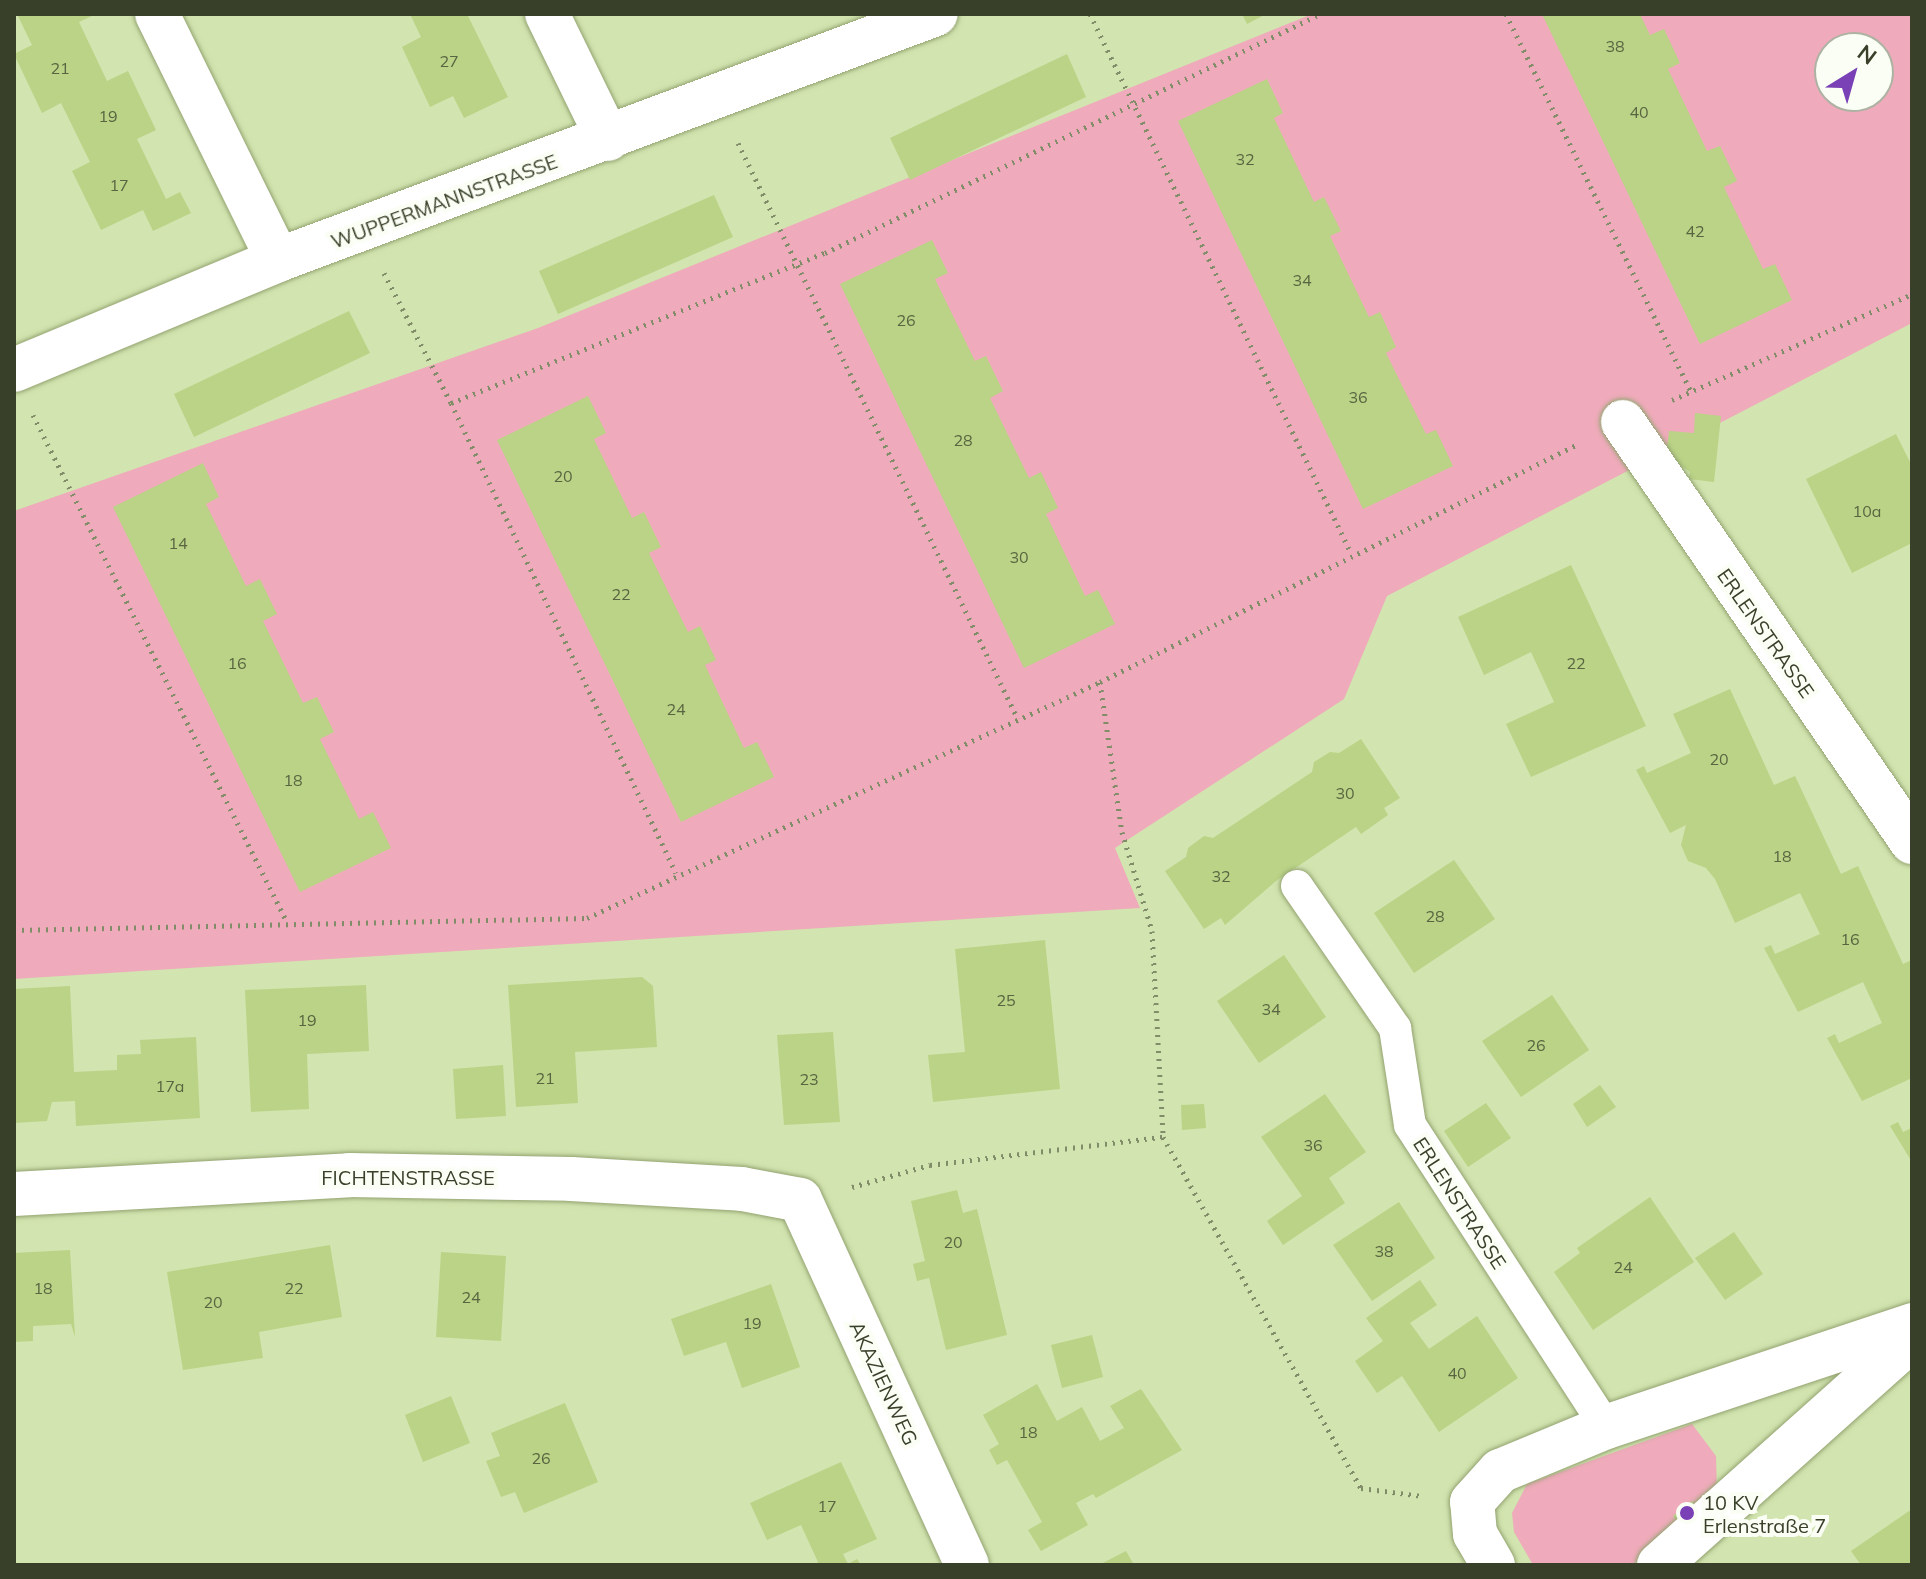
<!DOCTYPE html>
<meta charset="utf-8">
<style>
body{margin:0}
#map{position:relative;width:1926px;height:1579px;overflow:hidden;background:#d2e4af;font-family:Mulish,sans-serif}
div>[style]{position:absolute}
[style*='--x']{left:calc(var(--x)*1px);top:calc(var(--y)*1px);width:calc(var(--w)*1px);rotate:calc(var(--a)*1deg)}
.green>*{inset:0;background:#efabbb}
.building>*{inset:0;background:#bad386}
.path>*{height:5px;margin-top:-2.5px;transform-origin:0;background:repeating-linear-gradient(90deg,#818d69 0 2px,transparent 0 8px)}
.roads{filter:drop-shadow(0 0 2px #93a371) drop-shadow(0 0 2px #93a371)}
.lane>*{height:32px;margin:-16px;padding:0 16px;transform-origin:16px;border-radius:16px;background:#fff}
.street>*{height:44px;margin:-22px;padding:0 22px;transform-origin:22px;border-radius:22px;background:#fff}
.dots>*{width:22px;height:22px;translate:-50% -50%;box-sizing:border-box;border:4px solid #fafef4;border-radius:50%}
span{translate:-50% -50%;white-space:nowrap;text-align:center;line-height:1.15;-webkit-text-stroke:8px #fafef4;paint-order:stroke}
.number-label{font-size:16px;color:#596541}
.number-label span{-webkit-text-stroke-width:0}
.street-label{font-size:20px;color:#39402a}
.poi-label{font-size:20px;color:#39402a}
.left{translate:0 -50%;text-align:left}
.frame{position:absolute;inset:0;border:16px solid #39402a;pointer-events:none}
.north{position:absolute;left:1814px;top:32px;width:80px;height:80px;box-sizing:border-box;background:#fafef4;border:2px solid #adb2a3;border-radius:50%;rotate:37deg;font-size:22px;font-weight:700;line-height:32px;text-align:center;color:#39402a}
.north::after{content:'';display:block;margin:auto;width:28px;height:36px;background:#7a40b6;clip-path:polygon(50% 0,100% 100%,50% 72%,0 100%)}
</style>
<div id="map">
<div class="green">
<div style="clip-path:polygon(evenodd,1312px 14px,1912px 14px,1912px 323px,1387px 596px,1344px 699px,1115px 848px,1140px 908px,14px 979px,14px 511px,538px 328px,1312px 14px,1830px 48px,1878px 48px,1878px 96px,1830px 96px,1830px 48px)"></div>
<div style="clip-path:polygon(1692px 1424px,1716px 1456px,1717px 1495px,1632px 1565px,1533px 1565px,1514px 1532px,1512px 1513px,1527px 1484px)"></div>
</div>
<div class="building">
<div style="clip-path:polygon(17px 14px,96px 14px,79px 22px,107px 81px,128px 71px,156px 130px,137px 139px,166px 199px,180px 192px,191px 213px,153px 231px,143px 210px,101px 230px,72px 171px,90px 162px,61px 103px,42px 113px,14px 54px,32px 45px)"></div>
<div style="clip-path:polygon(410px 14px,467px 14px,508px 97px,464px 118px,453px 96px,430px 107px,402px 47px,421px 37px)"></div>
<div style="clip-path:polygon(1242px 14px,1266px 14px,1247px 24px)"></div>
<div style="clip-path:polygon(1542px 14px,1640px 14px,1650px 35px,1664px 29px,1680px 63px,1668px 69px,1707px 151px,1720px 146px,1737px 181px,1724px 187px,1763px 269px,1775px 264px,1792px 300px,1700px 344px)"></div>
<div style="clip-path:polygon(1067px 54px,1086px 97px,910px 180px,890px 138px)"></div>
<div style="clip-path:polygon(1267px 79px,1283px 113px,1274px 118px,1314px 202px,1324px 197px,1341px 231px,1330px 236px,1369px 317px,1380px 312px,1396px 347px,1386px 353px,1426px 434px,1436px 430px,1453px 466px,1363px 509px,1178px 121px)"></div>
<div style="clip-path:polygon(714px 195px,733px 237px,558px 314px,539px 271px)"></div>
<div style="clip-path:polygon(932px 240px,948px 273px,935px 279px,975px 361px,986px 356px,1003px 391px,990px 398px,1029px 478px,1041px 472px,1058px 508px,1046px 514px,1085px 596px,1098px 590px,1115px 624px,1024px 668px,840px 284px)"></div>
<div style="clip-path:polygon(349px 311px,370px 353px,194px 437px,174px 394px)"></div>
<div style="clip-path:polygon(588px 396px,606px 433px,594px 439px,632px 518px,644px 512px,661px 547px,649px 553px,688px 632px,700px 626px,716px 660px,705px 665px,744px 748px,757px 742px,774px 777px,681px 822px,497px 440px)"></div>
<div style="clip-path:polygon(1695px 413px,1721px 416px,1714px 482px,1689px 479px,1690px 472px,1666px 456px,1669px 431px,1694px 433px)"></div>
<div style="clip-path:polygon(1896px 434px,1912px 466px,1912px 543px,1852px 573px,1806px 479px)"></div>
<div style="clip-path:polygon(203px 463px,219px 497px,206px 504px,246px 586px,260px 579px,277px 614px,263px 621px,303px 703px,317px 697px,334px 732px,320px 739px,359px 819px,373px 812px,391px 848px,300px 892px,113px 507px)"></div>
<div style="clip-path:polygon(1571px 565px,1646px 726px,1531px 777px,1506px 724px,1554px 702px,1531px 652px,1484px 675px,1458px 617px)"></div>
<div style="clip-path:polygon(1730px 689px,1774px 785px,1795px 776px,1841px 874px,1858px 866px,1903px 964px,1912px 960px,1912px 1078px,1862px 1101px,1827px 1038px,1835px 1034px,1839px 1043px,1882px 1023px,1863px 982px,1798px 1012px,1764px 948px,1771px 945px,1775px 954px,1820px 934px,1800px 893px,1735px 923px,1715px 879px,1706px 868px,1688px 861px,1681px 845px,1686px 825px,1670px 833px,1636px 770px,1644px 766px,1647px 773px,1691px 753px,1673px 714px)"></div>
<div style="clip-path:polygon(1361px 739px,1400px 798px,1384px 808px,1388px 815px,1361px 834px,1356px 827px,1276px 881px,1225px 925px,1221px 918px,1204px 929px,1165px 871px,1186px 857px,1188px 848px,1204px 836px,1213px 838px,1312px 772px,1314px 762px,1330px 752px,1339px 753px)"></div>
<div style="clip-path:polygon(1454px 860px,1495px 919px,1414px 973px,1374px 913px)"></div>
<div style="clip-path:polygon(1045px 940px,1060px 1089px,933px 1102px,928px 1055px,965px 1052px,955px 949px)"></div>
<div style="clip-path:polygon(1284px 955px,1326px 1017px,1259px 1063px,1217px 1001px)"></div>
<div style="clip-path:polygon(642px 977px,653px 986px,657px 1047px,575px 1052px,578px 1103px,516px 1107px,508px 985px)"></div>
<div style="clip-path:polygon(366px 985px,369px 1051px,307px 1054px,309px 1109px,251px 1112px,245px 990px)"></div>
<div style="clip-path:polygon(70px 986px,74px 1072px,117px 1070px,117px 1055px,141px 1054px,140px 1040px,196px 1037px,200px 1118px,76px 1126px,75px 1101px,52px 1102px,47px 1121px,14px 1123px,14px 989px)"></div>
<div style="clip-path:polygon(1552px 995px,1589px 1050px,1521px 1097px,1482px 1041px)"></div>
<div style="clip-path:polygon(833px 1032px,840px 1122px,784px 1125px,777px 1035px)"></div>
<div style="clip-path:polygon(503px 1065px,506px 1116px,456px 1119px,453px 1069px)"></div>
<div style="clip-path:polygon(1600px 1085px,1616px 1107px,1587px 1127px,1573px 1104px)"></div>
<div style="clip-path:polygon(1325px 1094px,1366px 1152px,1329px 1178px,1345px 1203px,1283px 1245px,1267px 1221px,1302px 1196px,1261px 1137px)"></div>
<div style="clip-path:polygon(1486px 1103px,1511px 1138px,1468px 1167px,1444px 1131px)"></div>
<div style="clip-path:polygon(1204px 1104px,1206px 1128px,1182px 1130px,1181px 1105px)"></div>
<div style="clip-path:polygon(1898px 1122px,1903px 1132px,1912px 1128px,1912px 1162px,1890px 1126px)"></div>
<div style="clip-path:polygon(957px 1190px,963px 1213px,977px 1209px,1007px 1335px,946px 1350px,929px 1278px,917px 1281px,913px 1264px,925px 1261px,911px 1201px)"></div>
<div style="clip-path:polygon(1650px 1197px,1694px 1262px,1593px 1330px,1554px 1272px,1580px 1253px,1577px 1248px)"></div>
<div style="clip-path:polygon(1399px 1202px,1435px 1258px,1372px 1301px,1333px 1245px)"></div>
<div style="clip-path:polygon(1734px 1232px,1763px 1274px,1725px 1300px,1695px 1258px)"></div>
<div style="clip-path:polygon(330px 1245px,342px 1317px,259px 1332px,263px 1358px,183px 1370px,167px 1272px)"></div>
<div style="clip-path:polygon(70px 1250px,75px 1337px,71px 1324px,33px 1326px,33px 1341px,14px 1342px,14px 1253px)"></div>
<div style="clip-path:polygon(441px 1252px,506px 1256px,501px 1341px,436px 1337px)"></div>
<div style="clip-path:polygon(1420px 1280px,1437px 1305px,1410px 1323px,1429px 1349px,1477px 1316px,1518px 1378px,1439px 1432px,1402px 1376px,1377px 1393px,1355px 1361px,1383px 1341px,1366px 1318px)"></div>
<div style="clip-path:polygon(771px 1284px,800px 1367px,742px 1388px,726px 1342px,684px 1356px,671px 1319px)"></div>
<div style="clip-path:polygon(1092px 1335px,1103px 1377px,1062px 1388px,1051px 1345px)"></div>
<div style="clip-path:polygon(1037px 1384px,1057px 1421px,1082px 1407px,1100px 1441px,1124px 1428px,1110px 1406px,1141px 1389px,1182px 1450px,1096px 1498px,1093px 1494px,1076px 1503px,1088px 1525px,1041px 1551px,1028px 1530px,1042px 1522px,1007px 1460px,997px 1465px,989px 1450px,999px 1444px,983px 1415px)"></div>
<div style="clip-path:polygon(451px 1396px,470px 1443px,423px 1462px,405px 1415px)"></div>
<div style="clip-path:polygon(565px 1403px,598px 1482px,524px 1513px,515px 1492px,501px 1497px,486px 1461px,500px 1456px,491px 1433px)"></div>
<div style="clip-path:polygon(841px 1462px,877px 1539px,843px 1554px,848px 1564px,857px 1559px,861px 1565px,815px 1565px,818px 1562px,801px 1525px,767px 1540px,750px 1503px)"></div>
<div style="clip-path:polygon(1692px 1501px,1701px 1511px,1681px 1526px,1673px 1516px)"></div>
<div style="clip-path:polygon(1912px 1509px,1912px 1565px,1861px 1565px,1851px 1551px)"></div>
<div style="clip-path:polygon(1126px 1551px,1134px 1565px,1099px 1565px)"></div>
</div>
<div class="path">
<div style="--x:1090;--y:14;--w:599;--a:64.16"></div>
<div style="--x:1506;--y:14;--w:420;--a:63.9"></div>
<div style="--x:738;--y:143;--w:640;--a:64.08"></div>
<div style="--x:384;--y:273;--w:146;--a:62.7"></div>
<div style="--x:451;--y:403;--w:403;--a:-21.9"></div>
<div style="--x:825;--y:253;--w:550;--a:-25.77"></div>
<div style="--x:1672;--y:400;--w:262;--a:-23.8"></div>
<div style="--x:451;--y:403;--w:521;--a:64.42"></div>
<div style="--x:33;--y:415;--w:567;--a:63.39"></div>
<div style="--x:1100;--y:682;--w:152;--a:81.7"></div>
<div style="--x:1122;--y:832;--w:103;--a:73.1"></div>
<div style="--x:1152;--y:931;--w:206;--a:86.9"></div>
<div style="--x:14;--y:930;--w:573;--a:-1.2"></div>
<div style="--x:587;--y:918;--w:565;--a:-24.7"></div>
<div style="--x:1100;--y:682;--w:532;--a:-26.47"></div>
<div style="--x:852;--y:1187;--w:81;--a:-15.8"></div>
<div style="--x:930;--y:1165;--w:235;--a:-6.9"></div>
<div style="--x:1163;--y:1137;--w:403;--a:60.6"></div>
<div style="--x:1361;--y:1488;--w:63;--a:7.4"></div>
</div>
<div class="roads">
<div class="lane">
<div style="--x:1297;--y:886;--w:173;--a:55.4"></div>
<div style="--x:1395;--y:1028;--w:98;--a:81.2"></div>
<div style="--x:1410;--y:1125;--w:360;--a:57"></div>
</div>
<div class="street">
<div style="--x:157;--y:14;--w:274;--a:63.8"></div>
<div style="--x:547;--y:14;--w:139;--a:64"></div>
<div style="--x:14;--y:370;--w:286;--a:-22.6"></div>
<div style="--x:278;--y:260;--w:702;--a:-20.5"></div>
<div style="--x:1623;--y:422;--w:510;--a:55.47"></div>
<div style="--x:14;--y:1194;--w:336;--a:-3.2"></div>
<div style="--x:349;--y:1175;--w:222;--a:1"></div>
<div style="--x:571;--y:1179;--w:171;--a:3.3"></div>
<div style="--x:742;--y:1189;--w:59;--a:10.7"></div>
<div style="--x:800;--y:1200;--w:401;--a:65.4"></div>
<div style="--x:1493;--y:1565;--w:36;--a:-120"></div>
<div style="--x:1475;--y:1534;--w:32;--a:-95"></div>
<div style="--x:1472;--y:1502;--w:42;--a:-47.9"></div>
<div style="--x:1500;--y:1471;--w:115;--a:-22.5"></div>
<div style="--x:1606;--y:1427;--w:323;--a:-18.4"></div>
<div style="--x:1659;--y:1565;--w:339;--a:-41.8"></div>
</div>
</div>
<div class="dots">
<div style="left:1687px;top:1513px;background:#7a40b6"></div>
</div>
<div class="number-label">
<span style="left:1615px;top:46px">38</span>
<span style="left:449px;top:61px">27</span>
<span style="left:60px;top:68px">21</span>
<span style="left:1639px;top:112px">40</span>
<span style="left:108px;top:116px">19</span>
<span style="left:1245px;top:159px">32</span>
<span style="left:119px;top:185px">17</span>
<span style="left:1695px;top:231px">42</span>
<span style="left:1302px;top:280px">34</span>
<span style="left:906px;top:320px">26</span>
<span style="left:1358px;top:397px">36</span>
<span style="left:963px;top:440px">28</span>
<span style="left:563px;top:476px">20</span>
<span style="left:1867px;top:511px">10a</span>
<span style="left:178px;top:543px">14</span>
<span style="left:1019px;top:557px">30</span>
<span style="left:621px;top:594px">22</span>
<span style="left:237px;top:663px">16</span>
<span style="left:1576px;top:663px">22</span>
<span style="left:676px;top:709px">24</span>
<span style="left:1719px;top:759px">20</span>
<span style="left:293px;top:780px">18</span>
<span style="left:1345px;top:793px">30</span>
<span style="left:1782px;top:856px">18</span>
<span style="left:1221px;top:876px">32</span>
<span style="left:1435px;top:916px">28</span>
<span style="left:1850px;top:939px">16</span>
<span style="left:1006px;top:1000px">25</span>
<span style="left:1271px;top:1009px">34</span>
<span style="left:307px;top:1020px">19</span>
<span style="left:1536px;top:1045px">26</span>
<span style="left:545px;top:1078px">21</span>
<span style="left:809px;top:1079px">23</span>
<span style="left:170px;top:1086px">17a</span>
<span style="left:1313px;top:1145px">36</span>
<span style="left:953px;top:1242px">20</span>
<span style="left:1384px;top:1251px">38</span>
<span style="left:1623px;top:1267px">24</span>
<span style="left:43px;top:1288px">18</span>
<span style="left:294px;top:1288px">22</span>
<span style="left:471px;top:1297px">24</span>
<span style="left:213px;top:1302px">20</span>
<span style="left:752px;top:1323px">19</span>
<span style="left:1457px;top:1373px">40</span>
<span style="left:1028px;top:1432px">18</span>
<span style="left:541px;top:1458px">26</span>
<span style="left:827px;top:1506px">17</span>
</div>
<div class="street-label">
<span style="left:444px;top:201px;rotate:-20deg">WUPPERMANNSTRASSE</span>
<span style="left:1766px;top:633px;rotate:55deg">ERLENSTRASSE</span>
<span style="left:408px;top:1177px">FICHTENSTRASSE</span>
<span style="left:1460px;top:1203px;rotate:57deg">ERLENSTRASSE</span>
<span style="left:884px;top:1383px;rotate:65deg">AKAZIENWEG</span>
</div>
<div class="poi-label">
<span class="left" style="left:1703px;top:1514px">10 KV<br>Erlenstraße 7</span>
</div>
<div class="frame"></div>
<div class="north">N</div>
</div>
